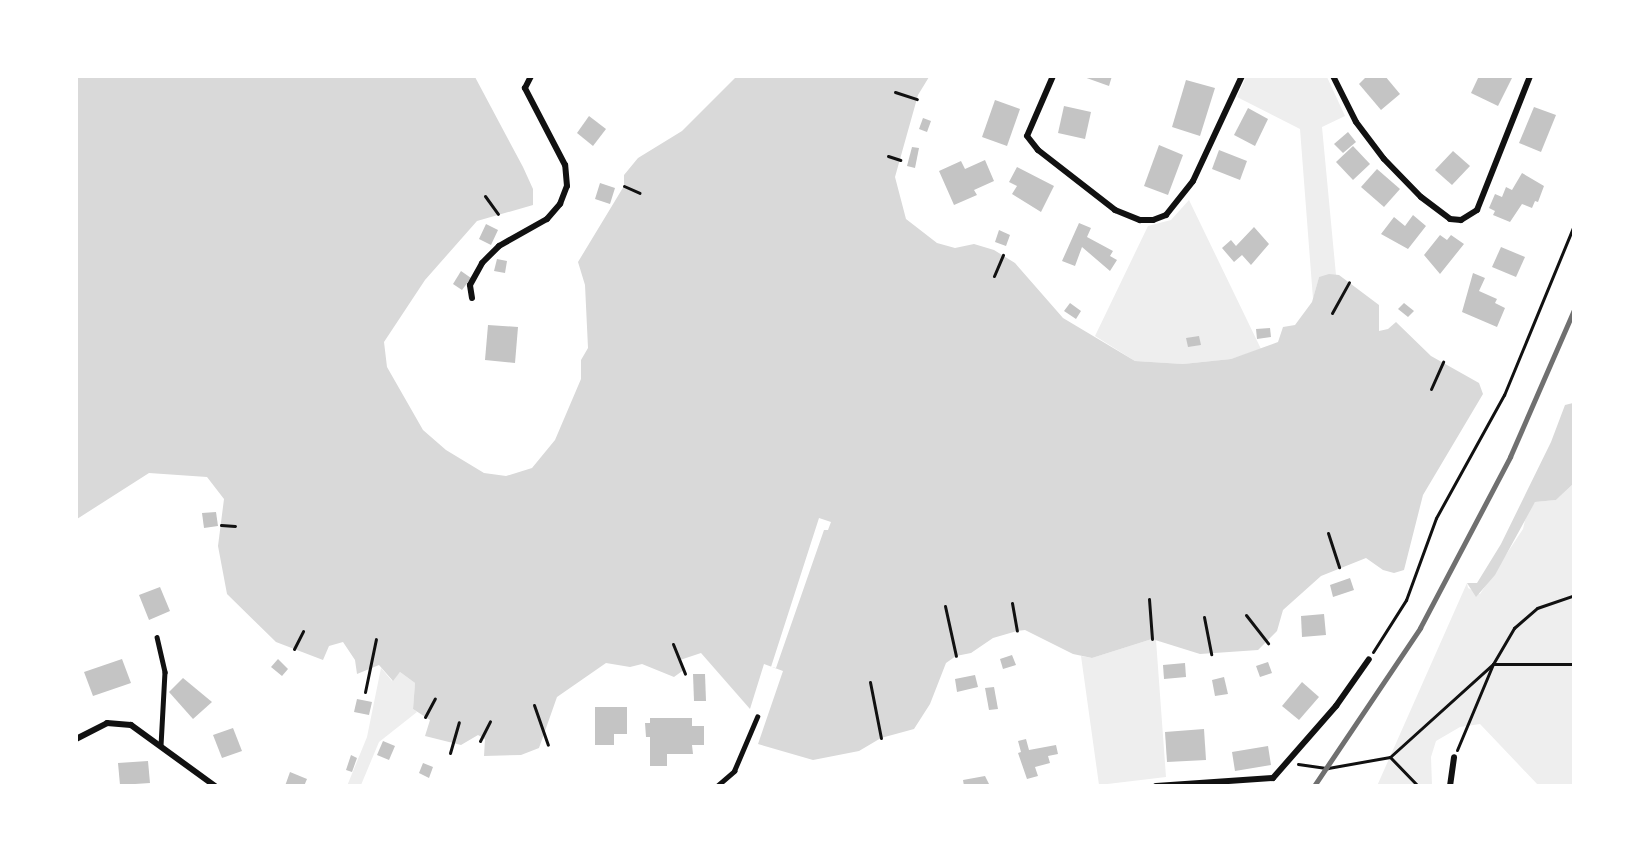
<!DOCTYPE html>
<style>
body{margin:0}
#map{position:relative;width:1650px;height:862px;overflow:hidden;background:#fff;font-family:Arial,sans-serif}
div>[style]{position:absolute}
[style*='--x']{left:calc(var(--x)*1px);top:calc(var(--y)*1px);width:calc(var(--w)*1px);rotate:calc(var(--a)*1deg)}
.green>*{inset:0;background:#eee}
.water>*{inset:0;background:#d9d9d9}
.pier>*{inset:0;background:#fff}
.building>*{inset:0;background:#c4c4c4}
.path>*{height:3px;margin:-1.5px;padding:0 1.5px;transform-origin:1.5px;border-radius:1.5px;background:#111}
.service>*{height:4.5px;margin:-2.25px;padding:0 2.25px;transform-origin:2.25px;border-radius:2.25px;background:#111}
.minor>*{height:6px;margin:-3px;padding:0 3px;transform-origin:3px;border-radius:3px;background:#111}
.rail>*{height:4.5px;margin:-2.25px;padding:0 2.25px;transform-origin:2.25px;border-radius:2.25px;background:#707070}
span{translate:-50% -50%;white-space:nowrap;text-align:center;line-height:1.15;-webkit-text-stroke:4.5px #fff;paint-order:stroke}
.frame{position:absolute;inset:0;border:78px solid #fff;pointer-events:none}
</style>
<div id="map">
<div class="green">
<div style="clip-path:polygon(1246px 77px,1327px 77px,1345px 116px,1322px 127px,1336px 275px,1319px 277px,1313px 299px,1300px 129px,1237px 97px)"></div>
<div style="clip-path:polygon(1189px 200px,1261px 349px,1231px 359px,1183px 364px,1135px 361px,1095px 336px,1148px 226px,1171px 220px)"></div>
<div style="clip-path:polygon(1573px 484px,1573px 785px,1538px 785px,1480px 724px,1460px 727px,1436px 741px,1431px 757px,1432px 785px,1377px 786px,1467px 583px,1468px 588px,1480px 594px,1523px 529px,1527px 512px,1535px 502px,1556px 500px)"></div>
<div style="clip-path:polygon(1152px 639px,1156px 640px,1166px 777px,1099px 785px,1081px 656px,1092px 658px)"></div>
<div style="clip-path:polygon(381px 668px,392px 681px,400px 672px,415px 683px,413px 709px,417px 712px,379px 742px,361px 785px,347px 786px,367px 737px)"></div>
</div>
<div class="water">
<div style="clip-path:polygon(77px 77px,475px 77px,523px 167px,533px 189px,533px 205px,477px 221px,425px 280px,384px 342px,387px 367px,423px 430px,446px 450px,484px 473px,506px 476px,532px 468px,555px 440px,581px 379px,581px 360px,588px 348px,585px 285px,578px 262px,624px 186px,624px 175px,638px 158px,682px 131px,736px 77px,929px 77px,918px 95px,895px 177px,906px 219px,937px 243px,955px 248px,974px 244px,994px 250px,1015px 263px,1063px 318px,1135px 361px,1183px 364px,1231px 359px,1278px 342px,1283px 327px,1295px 325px,1312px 302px,1319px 277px,1329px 274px,1339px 275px,1379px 305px,1379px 331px,1388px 329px,1396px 322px,1431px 356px,1479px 383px,1483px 394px,1423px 495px,1404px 570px,1394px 573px,1383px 570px,1366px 558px,1321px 576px,1283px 610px,1277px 631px,1258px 650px,1200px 654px,1152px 639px,1092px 658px,1073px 654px,1025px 630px,1017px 631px,993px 638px,971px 653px,956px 656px,946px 663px,930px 704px,914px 729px,881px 738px,859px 751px,813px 760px,758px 744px,783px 671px,764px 664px,750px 709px,701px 653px,680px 660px,685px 669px,674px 677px,642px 664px,630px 667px,606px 663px,557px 697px,539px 748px,521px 755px,484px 756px,485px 739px,478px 735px,461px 745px,425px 736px,430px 720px,413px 709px,415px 683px,400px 672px,393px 681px,379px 665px,357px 674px,355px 660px,343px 642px,329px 646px,323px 660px,276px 642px,227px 594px,218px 546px,224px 499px,207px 477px,149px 473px,77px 519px)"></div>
<div style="clip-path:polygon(1573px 403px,1573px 484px,1556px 500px,1535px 502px,1495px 575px,1476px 597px,1467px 583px,1477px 583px,1501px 544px,1551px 442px,1565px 405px)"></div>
</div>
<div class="pier">
<div style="clip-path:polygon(819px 518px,831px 522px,828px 530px,824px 530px,776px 668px,771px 667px)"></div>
</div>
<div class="building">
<div style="clip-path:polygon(1081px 76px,1112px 76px,1109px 86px)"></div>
<div style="clip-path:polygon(1367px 76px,1385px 76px,1400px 94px,1381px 110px,1359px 84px)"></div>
<div style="clip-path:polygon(1479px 76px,1512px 78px,1498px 106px,1471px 93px)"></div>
<div style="clip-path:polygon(1186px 80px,1215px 88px,1200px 136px,1172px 127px)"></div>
<div style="clip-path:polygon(995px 100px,1020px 109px,1007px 146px,982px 137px)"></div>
<div style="clip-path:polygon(1064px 106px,1091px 112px,1085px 139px,1058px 133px)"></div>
<div style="clip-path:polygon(1534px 107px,1556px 115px,1541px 152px,1519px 143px)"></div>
<div style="clip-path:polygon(1248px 108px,1268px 119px,1255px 146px,1234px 135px)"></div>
<div style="clip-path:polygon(589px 116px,606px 129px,593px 146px,577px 133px)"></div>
<div style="clip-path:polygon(923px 118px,931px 121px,927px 132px,919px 129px)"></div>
<div style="clip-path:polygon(1348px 132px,1356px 142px,1343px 153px,1334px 144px)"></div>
<div style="clip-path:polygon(1159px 145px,1183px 155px,1168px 195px,1144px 186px)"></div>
<div style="clip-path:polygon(1353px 146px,1370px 164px,1353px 180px,1336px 162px)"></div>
<div style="clip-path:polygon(912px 147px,919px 148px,915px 168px,907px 166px)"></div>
<div style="clip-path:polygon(1219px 150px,1247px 161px,1240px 180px,1212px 169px)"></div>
<div style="clip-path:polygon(1453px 151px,1470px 166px,1452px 185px,1435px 170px)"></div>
<div style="clip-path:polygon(985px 160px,994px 181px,974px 190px,977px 195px,954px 205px,939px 171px,961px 161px,965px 169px)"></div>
<div style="clip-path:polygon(1017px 167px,1054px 186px,1041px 212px,1012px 194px,1017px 186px,1009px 182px)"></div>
<div style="clip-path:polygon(1377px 169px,1400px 189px,1384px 207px,1361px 187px)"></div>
<div style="clip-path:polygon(1522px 173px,1544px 186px,1538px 202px,1535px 201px,1532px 208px,1522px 204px,1510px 222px,1493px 215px,1495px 211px,1489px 208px,1495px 194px,1502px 197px,1506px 187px,1512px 190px)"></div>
<div style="clip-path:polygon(600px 183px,615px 188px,610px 204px,595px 199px)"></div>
<div style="clip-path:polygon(1413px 215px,1426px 226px,1408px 249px,1381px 234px,1394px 217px,1405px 226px)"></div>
<div style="clip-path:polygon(1079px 223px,1091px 228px,1087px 237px,1113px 251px,1110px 256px,1117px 260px,1110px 271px,1082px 247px,1075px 266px,1062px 261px)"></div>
<div style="clip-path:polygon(486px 224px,498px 230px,491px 245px,479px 239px)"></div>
<div style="clip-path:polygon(1254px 227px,1269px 244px,1251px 265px,1242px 255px,1234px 262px,1222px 248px,1231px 240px,1236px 246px)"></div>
<div style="clip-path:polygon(999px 230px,1010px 235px,1006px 246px,995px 242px)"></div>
<div style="clip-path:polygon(1440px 235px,1447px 240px,1451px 235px,1464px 244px,1440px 274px,1424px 255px)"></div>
<div style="clip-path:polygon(1501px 247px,1525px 257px,1516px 277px,1492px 267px)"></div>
<div style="clip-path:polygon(497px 259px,507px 261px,505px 273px,494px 271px)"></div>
<div style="clip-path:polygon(461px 271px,471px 278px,462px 290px,453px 284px)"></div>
<div style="clip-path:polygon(1473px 273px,1485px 278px,1479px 291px,1497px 299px,1495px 303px,1505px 308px,1497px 327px,1462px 312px)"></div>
<div style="clip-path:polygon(1070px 303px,1081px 311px,1076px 319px,1064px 311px)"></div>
<div style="clip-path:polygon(1404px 303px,1414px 311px,1408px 317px,1398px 309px)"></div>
<div style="clip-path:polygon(488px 325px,518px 327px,515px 363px,485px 360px)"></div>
<div style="clip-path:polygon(1270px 328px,1271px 337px,1257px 339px,1256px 329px)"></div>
<div style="clip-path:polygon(1199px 336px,1201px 345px,1188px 347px,1186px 338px)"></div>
<div style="clip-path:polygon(216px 512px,218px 526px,204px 528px,202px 513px)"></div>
<div style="clip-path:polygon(1350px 578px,1354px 590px,1333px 597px,1330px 585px)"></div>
<div style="clip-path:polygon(160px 587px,170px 611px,149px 620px,139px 595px)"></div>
<div style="clip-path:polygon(1324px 614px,1326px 635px,1302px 637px,1301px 616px)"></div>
<div style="clip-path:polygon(1012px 655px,1016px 665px,1003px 669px,1000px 659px)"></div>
<div style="clip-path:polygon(122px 659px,131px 683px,93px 696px,84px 672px)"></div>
<div style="clip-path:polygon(278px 659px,288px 669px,282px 676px,271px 667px)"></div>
<div style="clip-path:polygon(1268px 662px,1272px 673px,1260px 677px,1256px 666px)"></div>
<div style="clip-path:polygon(1185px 663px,1186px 677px,1164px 679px,1163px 665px)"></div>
<div style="clip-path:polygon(693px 674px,705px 674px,706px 701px,694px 701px)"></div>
<div style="clip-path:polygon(975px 675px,978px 687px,957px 692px,955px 679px)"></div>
<div style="clip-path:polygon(1224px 677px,1228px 694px,1215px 696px,1212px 680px)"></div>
<div style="clip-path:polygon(183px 678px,212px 702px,193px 719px,169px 692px)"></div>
<div style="clip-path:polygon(1302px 682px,1319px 697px,1299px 720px,1282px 706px)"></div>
<div style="clip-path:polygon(994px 687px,998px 709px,989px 710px,985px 688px)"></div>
<div style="clip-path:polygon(357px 699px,372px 702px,369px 715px,354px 712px)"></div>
<div style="clip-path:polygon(595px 707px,627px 707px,627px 734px,614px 734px,614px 745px,595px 745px)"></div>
<div style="clip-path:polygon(650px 718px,692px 718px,692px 726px,704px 726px,704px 745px,692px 745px,693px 754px,667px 754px,667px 766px,650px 766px,650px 737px,646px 737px,645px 723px,650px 723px)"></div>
<div style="clip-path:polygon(233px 728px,242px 751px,222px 758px,213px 735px)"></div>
<div style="clip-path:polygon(1204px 729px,1206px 760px,1167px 762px,1165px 732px)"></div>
<div style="clip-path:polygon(1026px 739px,1029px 750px,1056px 745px,1058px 754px,1048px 756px,1050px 763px,1035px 767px,1038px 776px,1027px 779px,1018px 753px,1021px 752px,1018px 741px)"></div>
<div style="clip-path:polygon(383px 741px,395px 746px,389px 760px,377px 755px)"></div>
<div style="clip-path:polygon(1268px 746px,1271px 765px,1235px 771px,1232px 752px)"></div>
<div style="clip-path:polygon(351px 755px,357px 758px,352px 772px,346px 770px)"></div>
<div style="clip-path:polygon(148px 761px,150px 783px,120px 785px,118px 763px)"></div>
<div style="clip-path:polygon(423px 763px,433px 767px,429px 778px,419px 773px)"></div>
<div style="clip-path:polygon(290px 772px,307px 779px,304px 786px,285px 786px)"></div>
<div style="clip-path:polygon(985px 776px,990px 786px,964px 786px,963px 780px)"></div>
</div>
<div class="path">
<div style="--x:895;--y:92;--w:23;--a:18"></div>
<div style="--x:888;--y:156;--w:13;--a:18"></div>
<div style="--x:624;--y:186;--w:17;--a:24"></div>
<div style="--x:485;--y:196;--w:22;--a:54"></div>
<div style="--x:994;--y:276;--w:23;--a:-67"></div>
<div style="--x:1332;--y:313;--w:35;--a:-61"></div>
<div style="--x:1431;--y:389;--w:30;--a:-66"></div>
<div style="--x:221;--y:525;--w:14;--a:4"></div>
<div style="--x:1328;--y:533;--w:36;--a:72"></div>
<div style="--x:1149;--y:599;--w:40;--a:85.7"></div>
<div style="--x:1012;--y:603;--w:28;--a:80"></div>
<div style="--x:945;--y:606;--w:51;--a:77.6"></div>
<div style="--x:1246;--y:615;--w:36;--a:52"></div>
<div style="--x:1204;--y:617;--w:38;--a:79"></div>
<div style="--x:673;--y:644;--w:32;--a:68"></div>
<div style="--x:294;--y:649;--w:20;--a:-63"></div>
<div style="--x:1373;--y:652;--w:62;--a:-57.6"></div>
<div style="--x:1406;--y:600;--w:87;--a:-69.9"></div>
<div style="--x:1436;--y:518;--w:141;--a:-61.1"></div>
<div style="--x:1504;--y:395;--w:184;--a:-67.6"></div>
<div style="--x:870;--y:682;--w:57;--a:78.9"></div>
<div style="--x:365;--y:692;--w:54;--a:-78.3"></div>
<div style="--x:534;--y:705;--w:42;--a:70.7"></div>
<div style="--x:425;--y:717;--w:21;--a:-62"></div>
<div style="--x:480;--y:741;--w:22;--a:-63"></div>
<div style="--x:1457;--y:750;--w:93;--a:-67.3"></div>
<div style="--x:1493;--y:664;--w:42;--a:-59.7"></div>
<div style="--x:1514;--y:628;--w:30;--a:-41"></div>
<div style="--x:1537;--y:608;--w:39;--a:-19"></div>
<div style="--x:450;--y:753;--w:32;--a:-74"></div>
<div style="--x:1390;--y:757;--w:40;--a:46"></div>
<div style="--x:1298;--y:764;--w:30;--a:8"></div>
<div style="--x:1328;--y:768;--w:63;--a:-10.1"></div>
<div style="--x:1390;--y:757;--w:139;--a:-42.1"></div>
<div style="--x:1493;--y:664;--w:81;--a:0"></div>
</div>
<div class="service">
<div style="--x:157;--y:637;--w:36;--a:77"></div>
<div style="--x:165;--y:672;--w:73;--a:93.1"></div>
<div style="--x:717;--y:786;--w:23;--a:-41"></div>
<div style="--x:734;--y:771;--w:59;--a:-66.9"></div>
</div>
<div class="minor">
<div style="--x:1053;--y:76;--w:65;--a:113.4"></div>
<div style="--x:1027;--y:136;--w:18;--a:52"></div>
<div style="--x:1038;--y:150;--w:98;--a:37.9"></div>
<div style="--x:1115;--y:210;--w:27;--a:22"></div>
<div style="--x:1140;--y:220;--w:13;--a:0"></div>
<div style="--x:1153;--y:220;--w:14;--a:-21"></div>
<div style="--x:1166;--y:215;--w:43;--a:-51.5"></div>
<div style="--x:1193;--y:181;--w:116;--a:-65"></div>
<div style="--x:1333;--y:76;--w:51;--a:63.4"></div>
<div style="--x:1356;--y:122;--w:46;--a:52.9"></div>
<div style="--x:1384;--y:159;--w:53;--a:45.8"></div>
<div style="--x:1421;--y:197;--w:36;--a:37"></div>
<div style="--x:1450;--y:219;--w:11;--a:5"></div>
<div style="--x:1461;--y:220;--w:19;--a:-32"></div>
<div style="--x:1477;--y:210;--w:144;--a:-68.4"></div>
<div style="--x:472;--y:298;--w:13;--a:-99"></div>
<div style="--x:470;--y:285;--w:25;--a:-61"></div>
<div style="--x:482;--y:263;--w:24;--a:-45"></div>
<div style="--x:499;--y:246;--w:55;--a:-29.4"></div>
<div style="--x:547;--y:219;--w:20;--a:-49"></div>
<div style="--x:560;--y:204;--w:19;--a:-69"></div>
<div style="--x:567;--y:186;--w:21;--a:-95"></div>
<div style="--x:565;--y:165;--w:87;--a:-117.5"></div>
<div style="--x:525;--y:88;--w:13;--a:-63"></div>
<div style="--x:76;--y:739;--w:35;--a:-27"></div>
<div style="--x:107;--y:723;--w:24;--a:5"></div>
<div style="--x:131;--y:725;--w:104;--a:36"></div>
<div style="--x:1156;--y:786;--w:117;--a:-3.9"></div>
<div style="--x:1273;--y:778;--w:96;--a:-48.8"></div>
<div style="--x:1336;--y:706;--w:57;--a:-54.9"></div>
<div style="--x:1450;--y:786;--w:29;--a:-82"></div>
</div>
<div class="rail">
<div style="--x:1314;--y:786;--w:190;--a:-56.1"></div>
<div style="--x:1420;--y:628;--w:193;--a:-62.2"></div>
<div style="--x:1510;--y:457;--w:160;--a:-66.5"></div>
</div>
<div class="frame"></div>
</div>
